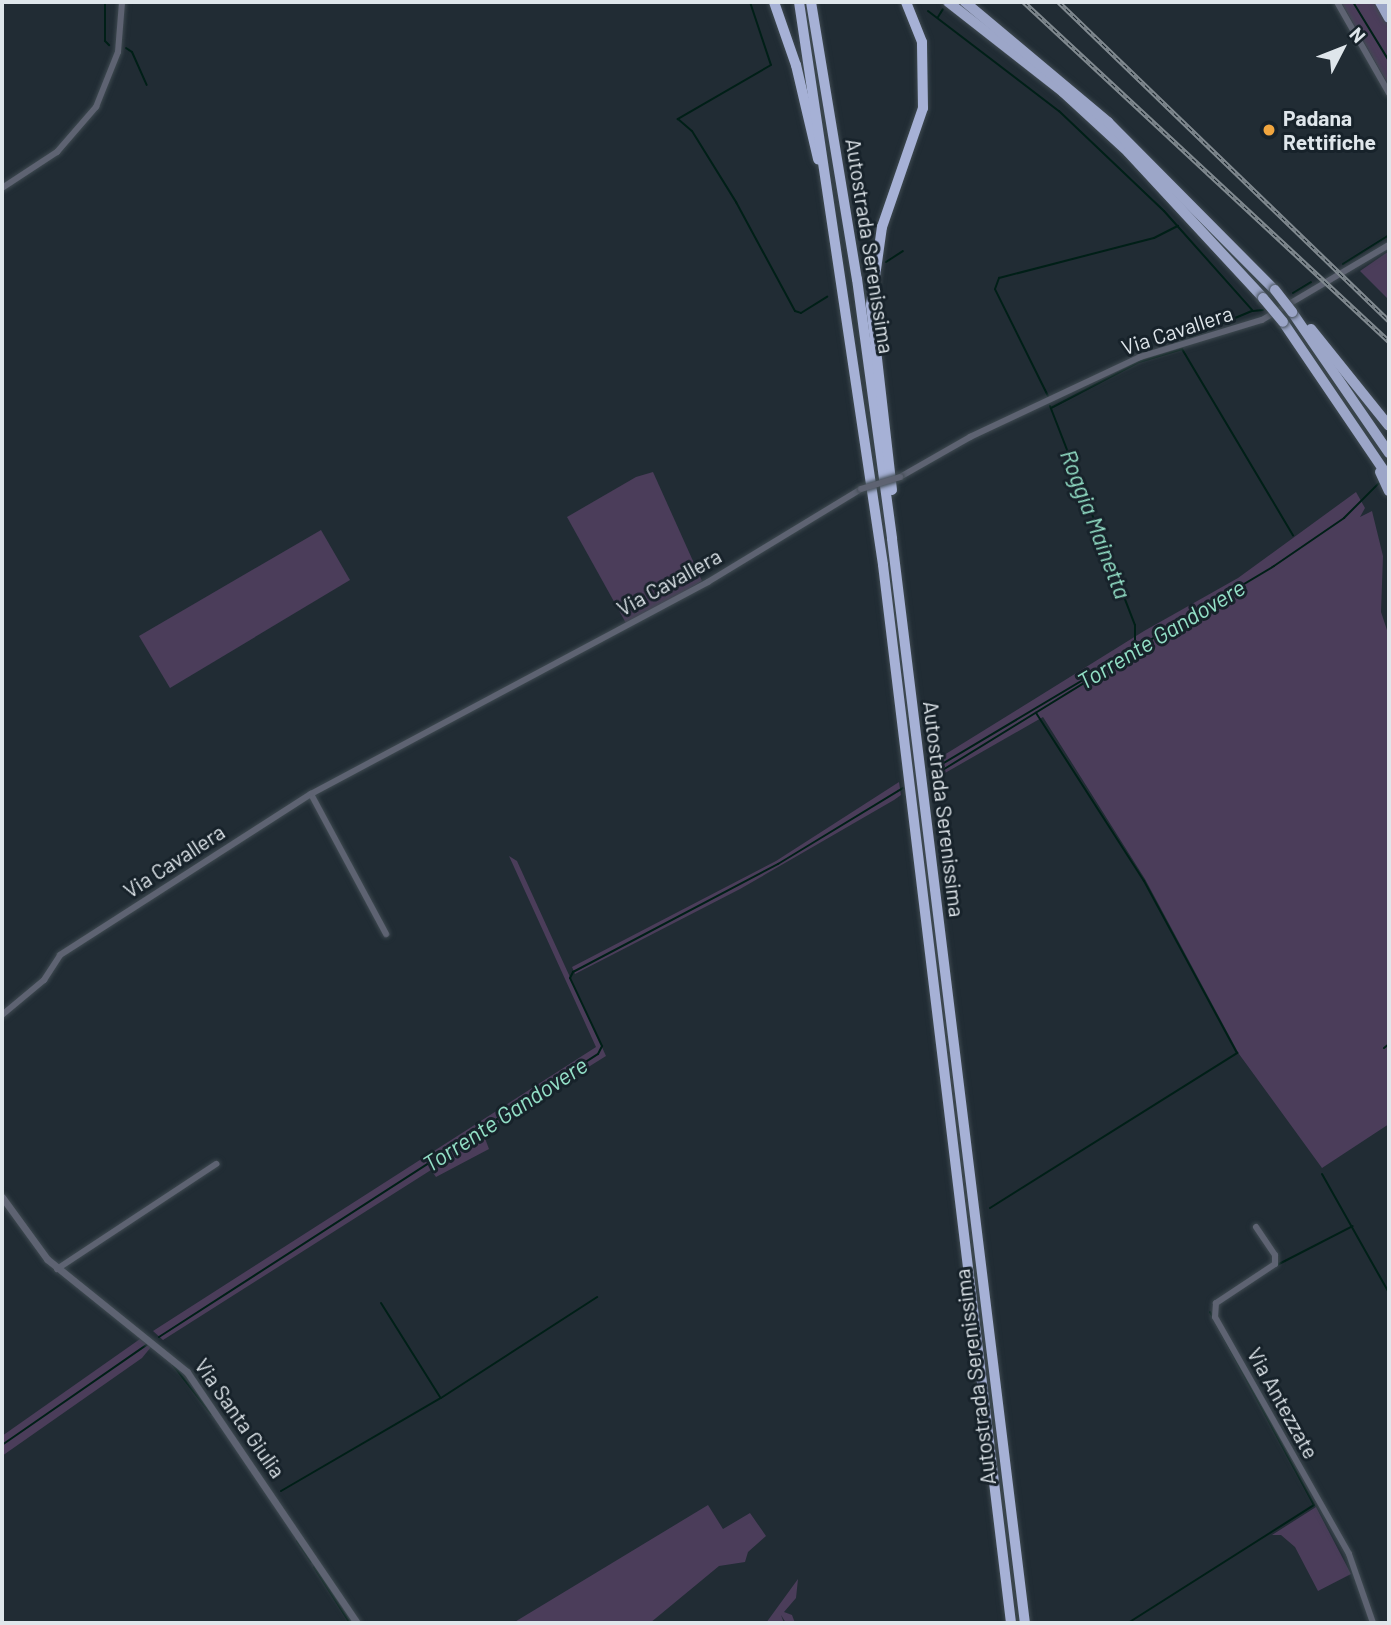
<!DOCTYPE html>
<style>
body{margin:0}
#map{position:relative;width:1391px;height:1625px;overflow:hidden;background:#212c34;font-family:Barlow,sans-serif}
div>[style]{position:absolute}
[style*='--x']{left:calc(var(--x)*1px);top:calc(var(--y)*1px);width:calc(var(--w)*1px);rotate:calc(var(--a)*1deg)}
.green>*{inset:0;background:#4b3d5a}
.stream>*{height:2px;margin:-1px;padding:0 1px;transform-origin:1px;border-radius:1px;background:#001f17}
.roads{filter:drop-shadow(0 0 2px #3f4a51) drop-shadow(0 0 2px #3f4a51)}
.minor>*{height:6px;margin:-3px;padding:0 3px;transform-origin:3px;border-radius:3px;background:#5e6372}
.tertiary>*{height:7px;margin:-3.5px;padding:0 3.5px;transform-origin:3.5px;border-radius:3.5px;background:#5e6372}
.trunk>*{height:10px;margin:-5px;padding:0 5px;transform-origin:5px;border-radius:5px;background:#9ca6c8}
.motorway>*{height:10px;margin:-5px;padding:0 5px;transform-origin:5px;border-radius:5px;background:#a6b1d6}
.rail>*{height:4.5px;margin-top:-2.25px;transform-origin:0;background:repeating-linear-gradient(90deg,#17222a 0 5px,#818a90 0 10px);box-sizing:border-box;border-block:2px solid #818a90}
.bridges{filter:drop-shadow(0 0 2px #3f4a51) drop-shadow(0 0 2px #3f4a51)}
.minor-bridge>*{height:6px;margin:-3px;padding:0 3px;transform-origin:3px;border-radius:3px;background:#5e6372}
.trunk-bridge>*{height:10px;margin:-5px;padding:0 5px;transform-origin:5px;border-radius:5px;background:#9ca6c8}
.dots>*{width:19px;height:19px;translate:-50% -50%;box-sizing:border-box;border:4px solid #17222a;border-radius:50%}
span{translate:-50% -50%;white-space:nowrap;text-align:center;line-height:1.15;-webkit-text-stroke:6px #17222a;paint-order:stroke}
.poi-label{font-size:21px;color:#dfe6eb;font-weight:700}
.left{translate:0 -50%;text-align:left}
.street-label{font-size:21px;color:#dfe6eb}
.water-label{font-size:23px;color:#93e0c7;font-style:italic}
.frame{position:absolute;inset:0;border:4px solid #dfe6eb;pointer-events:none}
.north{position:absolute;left:1307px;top:14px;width:70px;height:70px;-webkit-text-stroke:5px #17222a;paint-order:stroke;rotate:48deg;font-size:19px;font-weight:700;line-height:28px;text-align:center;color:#dfe6eb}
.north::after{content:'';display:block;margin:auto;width:24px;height:32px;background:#dfe6eb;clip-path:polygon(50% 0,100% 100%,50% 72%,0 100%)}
</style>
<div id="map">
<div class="green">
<div style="clip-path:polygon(1341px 2px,1375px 2px,1389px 25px,1389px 86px)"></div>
<div style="clip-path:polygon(1389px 251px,1389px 300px,1360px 271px)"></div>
<div style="clip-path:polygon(653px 472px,702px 581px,627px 625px,567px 517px,636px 477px)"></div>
<div style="clip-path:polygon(1356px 492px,1365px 508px,1360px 517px,1372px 511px,1383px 556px,1381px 612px,1389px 636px,1389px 1124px,1322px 1168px,1239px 1054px,1145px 879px,1043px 717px,938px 777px,936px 760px,1144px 631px,1238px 578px)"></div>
<div style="clip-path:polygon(321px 530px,350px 580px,170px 688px,139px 636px)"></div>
<div style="clip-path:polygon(899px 782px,901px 795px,894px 800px,740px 889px,575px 974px,572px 967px,776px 861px)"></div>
<div style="clip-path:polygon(509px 856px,517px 861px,606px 1056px,483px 1133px,489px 1149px,436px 1177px,431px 1170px,163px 1340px,153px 1331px,596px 1047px)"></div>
<div style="clip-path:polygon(140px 1339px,151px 1347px,142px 1358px,2px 1456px,2px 1436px)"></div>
<div style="clip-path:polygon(708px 1505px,723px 1529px,750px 1513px,766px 1536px,748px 1552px,745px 1562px,719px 1566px,650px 1623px,513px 1623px)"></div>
<div style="clip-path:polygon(1316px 1507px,1351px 1574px,1318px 1591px,1295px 1547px,1281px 1535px,1272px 1535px)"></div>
<div style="clip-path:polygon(798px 1579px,796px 1598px,784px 1612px,792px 1615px,795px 1623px,786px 1623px,781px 1615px,784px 1623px,766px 1623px)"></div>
</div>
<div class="stream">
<div style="--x:105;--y:2;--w:39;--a:90"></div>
<div style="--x:105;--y:41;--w:6;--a:45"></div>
<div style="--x:750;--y:2;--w:66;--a:71.6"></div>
<div style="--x:771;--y:65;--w:108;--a:149.9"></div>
<div style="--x:678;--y:119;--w:18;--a:41"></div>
<div style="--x:692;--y:131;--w:84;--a:58.2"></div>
<div style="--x:736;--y:202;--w:124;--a:61.6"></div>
<div style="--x:795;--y:311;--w:6;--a:18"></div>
<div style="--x:801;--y:313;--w:31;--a:-32"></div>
<div style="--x:1353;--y:2;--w:69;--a:58.6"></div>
<div style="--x:928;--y:11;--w:165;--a:37.4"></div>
<div style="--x:1059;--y:111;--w:145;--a:43.6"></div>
<div style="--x:1164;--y:211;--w:134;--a:48.3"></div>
<div style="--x:1253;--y:311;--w:10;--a:-6"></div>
<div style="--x:938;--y:17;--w:9;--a:-58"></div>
<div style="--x:126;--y:48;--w:7;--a:34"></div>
<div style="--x:132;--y:52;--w:36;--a:66"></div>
<div style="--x:886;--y:262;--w:20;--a:-33"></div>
<div style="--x:1343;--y:264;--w:54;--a:-32.2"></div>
<div style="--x:1293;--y:293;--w:21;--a:-31"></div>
<div style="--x:1190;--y:337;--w:67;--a:-22.8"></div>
<div style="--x:1048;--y:396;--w:119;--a:-116.4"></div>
<div style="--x:995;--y:289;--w:12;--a:-70"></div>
<div style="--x:999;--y:278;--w:160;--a:-14.5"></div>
<div style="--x:1154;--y:238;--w:27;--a:-27"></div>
<div style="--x:1050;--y:406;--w:235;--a:68.8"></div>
<div style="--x:1135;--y:625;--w:18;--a:90"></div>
<div style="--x:1051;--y:408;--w:99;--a:-27.6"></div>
<div style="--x:1139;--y:362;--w:45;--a:-16.8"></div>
<div style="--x:1182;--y:349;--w:217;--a:59.2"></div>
<div style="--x:932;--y:770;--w:398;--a:-30.8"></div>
<div style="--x:1274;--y:566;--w:85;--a:-34.4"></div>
<div style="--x:1344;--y:518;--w:49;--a:-45"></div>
<div style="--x:941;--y:771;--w:223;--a:-31.6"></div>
<div style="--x:1384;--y:1048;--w:6;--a:-39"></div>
<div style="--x:1322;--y:1174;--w:137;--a:60.6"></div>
<div style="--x:990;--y:1208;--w:292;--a:-32.1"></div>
<div style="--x:1237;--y:1053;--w:196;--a:-118.4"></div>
<div style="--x:1144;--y:881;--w:200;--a:-122.7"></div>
<div style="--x:1277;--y:1265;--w:85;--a:-27.2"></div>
<div style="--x:381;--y:1303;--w:111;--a:57.9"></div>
<div style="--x:159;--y:1337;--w:522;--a:-32.81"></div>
<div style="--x:598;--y:1054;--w:9;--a:-63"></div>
<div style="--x:602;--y:1046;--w:75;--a:-115.2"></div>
<div style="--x:570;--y:978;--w:7;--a:-63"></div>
<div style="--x:573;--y:972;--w:232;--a:-27.8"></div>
<div style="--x:778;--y:864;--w:146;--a:-31.3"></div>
<div style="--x:173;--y:1365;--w:62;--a:52.2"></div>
<div style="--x:2;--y:1445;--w:178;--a:-34.7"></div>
<div style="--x:281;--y:1491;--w:185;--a:-30.2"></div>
<div style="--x:441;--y:1398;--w:186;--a:-32.9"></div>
<div style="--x:297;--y:1541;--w:25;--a:56"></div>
<div style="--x:314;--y:1567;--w:67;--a:57.3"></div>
<div style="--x:1128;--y:1623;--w:220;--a:-32.4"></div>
<div style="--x:1314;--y:1505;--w:219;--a:-118.3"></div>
</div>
<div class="roads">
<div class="minor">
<div style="--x:1337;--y:2;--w:105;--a:60.3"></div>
<div style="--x:2;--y:188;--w:66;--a:-33.2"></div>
<div style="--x:57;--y:152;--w:60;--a:-49.1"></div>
<div style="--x:96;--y:107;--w:59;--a:-68.2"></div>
<div style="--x:118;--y:52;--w:50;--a:-85.4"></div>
<div style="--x:900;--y:477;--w:81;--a:-29.7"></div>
<div style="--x:970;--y:437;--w:188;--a:-25.2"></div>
<div style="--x:1140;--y:357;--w:127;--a:-16.9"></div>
<div style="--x:1262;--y:320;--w:147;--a:-30.6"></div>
<div style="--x:311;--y:794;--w:159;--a:61.8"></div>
<div style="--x:2;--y:1015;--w:55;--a:-39.8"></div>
<div style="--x:44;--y:980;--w:30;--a:-57"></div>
<div style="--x:60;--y:955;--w:298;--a:-32.7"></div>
<div style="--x:311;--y:794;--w:450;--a:-28.1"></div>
<div style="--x:708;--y:582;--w:179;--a:-31.3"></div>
<div style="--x:1256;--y:1227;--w:34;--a:56"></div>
<div style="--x:1275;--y:1255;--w:9;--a:90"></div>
<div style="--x:1275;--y:1264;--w:71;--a:146.5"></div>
<div style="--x:1216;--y:1303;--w:14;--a:94"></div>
<div style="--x:1215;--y:1317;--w:272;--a:60.5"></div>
<div style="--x:1349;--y:1554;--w:73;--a:70.8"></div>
<div style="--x:57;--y:1269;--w:191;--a:-33.4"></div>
</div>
<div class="tertiary">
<div style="--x:2;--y:1197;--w:77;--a:54"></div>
<div style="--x:47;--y:1259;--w:180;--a:38.9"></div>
<div style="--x:187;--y:1372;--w:303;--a:55.9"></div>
</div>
<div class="trunk">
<div style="--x:948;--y:2;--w:146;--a:38"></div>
<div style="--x:1063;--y:92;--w:88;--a:42.7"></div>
<div style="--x:1128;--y:152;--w:199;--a:47.2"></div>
<div style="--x:965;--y:2;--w:187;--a:40"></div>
<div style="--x:1108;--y:122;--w:237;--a:45.2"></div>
<div style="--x:1380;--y:2;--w:18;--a:61"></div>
<div style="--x:1292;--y:312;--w:171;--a:55.5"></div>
<div style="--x:1283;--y:322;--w:189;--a:55.8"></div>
<div style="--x:1311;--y:329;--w:124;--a:51.2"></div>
<div style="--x:1380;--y:472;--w:21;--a:65"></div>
</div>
<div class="motorway">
<div style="--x:774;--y:2;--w:67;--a:70.8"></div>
<div style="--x:796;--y:65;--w:97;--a:76.8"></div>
<div style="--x:799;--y:2;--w:569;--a:81.51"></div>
<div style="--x:883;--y:565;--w:1066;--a:83.1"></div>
<div style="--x:811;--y:2;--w:281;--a:80.6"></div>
<div style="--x:857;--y:279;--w:262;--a:82.3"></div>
<div style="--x:892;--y:539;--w:1092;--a:83.01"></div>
<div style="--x:892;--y:490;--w:186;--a:-96.5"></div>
<div style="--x:871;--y:305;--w:79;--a:-82"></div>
<div style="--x:882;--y:227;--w:126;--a:-71"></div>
<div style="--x:923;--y:108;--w:66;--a:-90.9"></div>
<div style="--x:922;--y:42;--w:43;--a:-111.8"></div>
</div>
</div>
<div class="rail">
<div style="--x:1024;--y:2;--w:498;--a:42.9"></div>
<div style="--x:1059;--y:2;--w:459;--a:44"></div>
</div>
<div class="bridges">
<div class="minor-bridge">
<div style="--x:861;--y:489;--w:41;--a:-17.1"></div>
</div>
<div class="trunk-bridge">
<div style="--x:1275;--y:290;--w:28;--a:52"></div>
<div style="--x:1263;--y:298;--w:31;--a:50"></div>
</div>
</div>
<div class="dots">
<div style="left:1269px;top:130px;background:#f1a63f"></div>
</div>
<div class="poi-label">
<span class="left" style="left:1283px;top:130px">Padana<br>Rettifiche</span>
</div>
<div class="street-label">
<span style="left:870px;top:246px;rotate:81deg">Autostrada Serenissima</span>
<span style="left:1177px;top:330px;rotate:-18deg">Via Cavallera</span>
<span style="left:669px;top:582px;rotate:-29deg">Via Cavallera</span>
<span style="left:944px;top:809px;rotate:83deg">Autostrada Serenissima</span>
<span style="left:174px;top:861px;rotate:-33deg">Via Cavallera</span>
<span style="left:975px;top:1377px;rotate:-97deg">Autostrada Serenissima</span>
<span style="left:1283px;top:1403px;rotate:61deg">Via Antezzate</span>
<span style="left:240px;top:1418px;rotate:55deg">Via Santa Giulia</span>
</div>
<div class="water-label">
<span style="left:1096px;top:524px;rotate:69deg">Roggia Mainetta</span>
<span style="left:1161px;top:634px;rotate:-31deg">Torrente Gandovere</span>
<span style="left:505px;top:1114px;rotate:-33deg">Torrente Gandovere</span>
</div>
<div class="frame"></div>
<div class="north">N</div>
</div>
